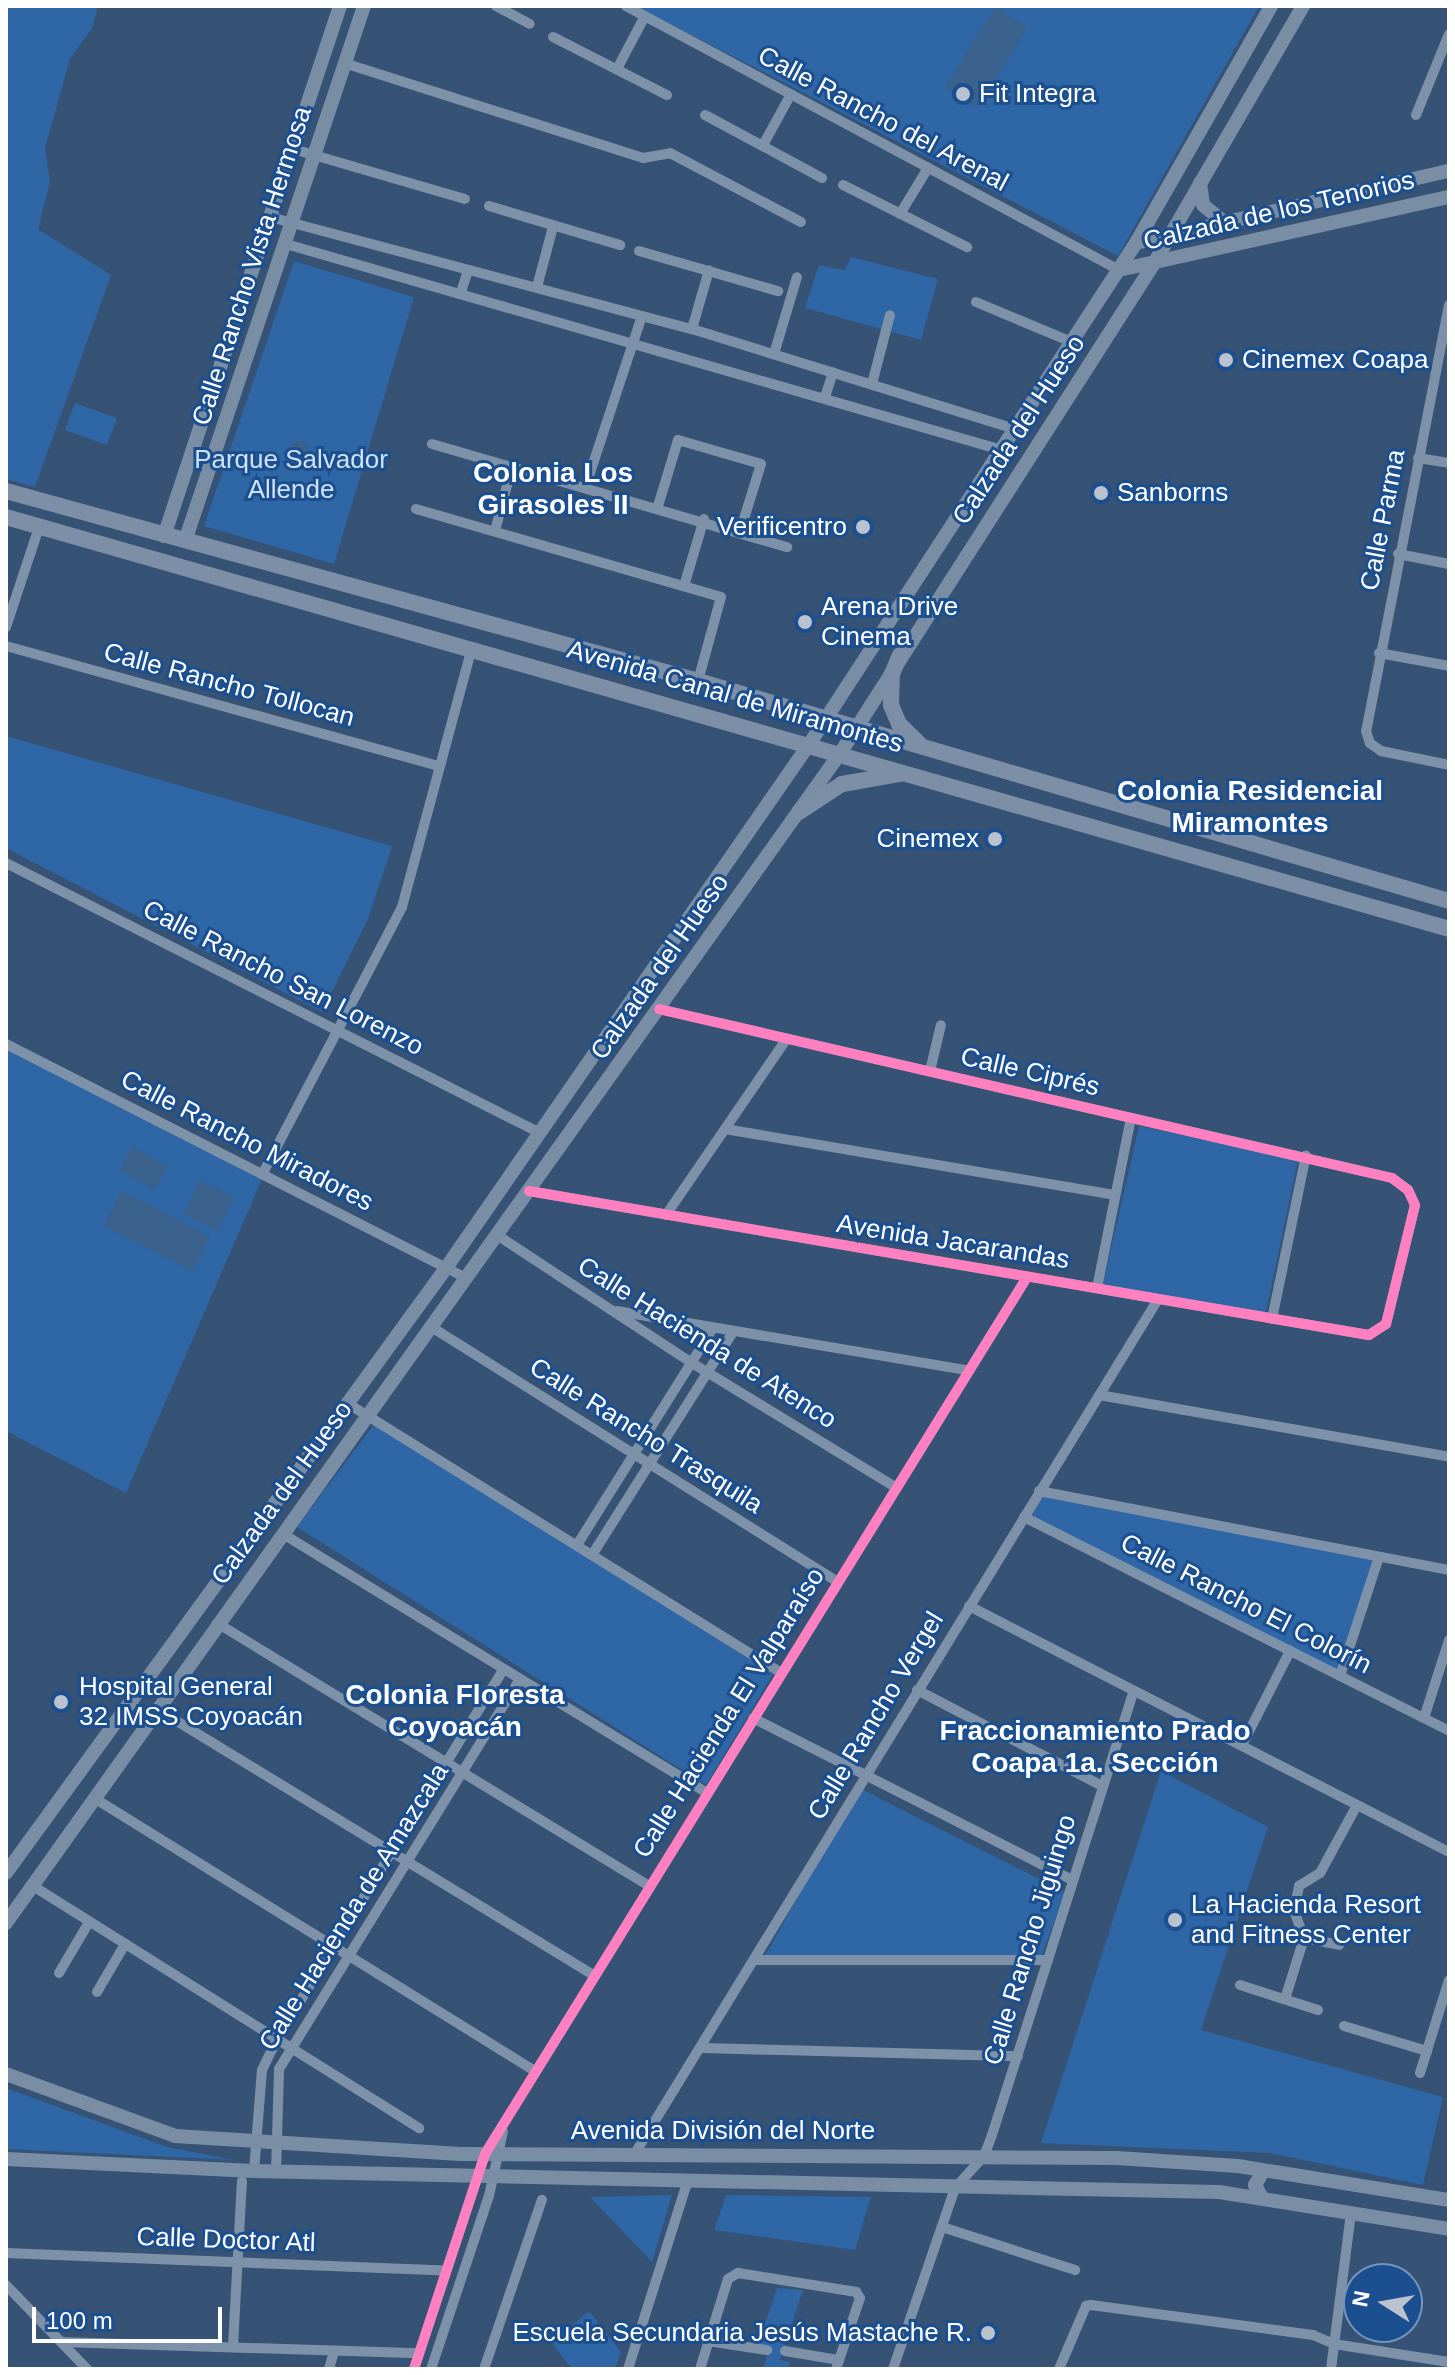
<!DOCTYPE html>
<meta charset="utf-8">
<style>
body{margin:0}
#map{position:relative;width:1455px;height:2375px;overflow:hidden;background:#365274;font-family:Helvetica,sans-serif}
div>[style]{position:absolute}
[style*='--x']{left:calc(var(--x)*1px);top:calc(var(--y)*1px);width:calc(var(--w)*1px);rotate:calc(var(--a)*1deg)}
.green>*{inset:0;background:#2f66a5}
.water>*{inset:0;background:#3b618d}
.round{border-radius:50%}
.street>*{height:10px;margin:-5px;padding:0 5px;transform-origin:5px;border-radius:5px;background:#7d92a8}
.secondary>*{height:14px;margin:-7px;padding:0 7px;transform-origin:7px;border-radius:7px;background:#798da4}
.primary>*{height:16px;margin:-8px;padding:0 8px;transform-origin:8px;border-radius:8px;background:#7d8ea7}
.cycleway>*{height:10px;margin:-5px;padding:0 5px;transform-origin:5px;border-radius:5px;background:#ff80c0}
.dots>*{width:22px;height:22px;translate:-50% -50%;box-sizing:border-box;border:4px solid #1b4f8f;border-radius:50%}
span{translate:-50% -50%;white-space:nowrap;text-align:center;line-height:1.15;-webkit-text-stroke:6px #1b4f8f;paint-order:stroke}
.poi-label{font-size:26px;color:#fff}
.left{translate:0 -50%;text-align:left}
.right{translate:-100% -50%;text-align:right}
.street-label{font-size:26px;color:#fff}
.park-label{font-size:26px;color:#cfe3fa}
.neighbourhood-label{font-size:28px;color:#fff;font-weight:700}
.frame{position:absolute;inset:0;border:8px solid #fff;pointer-events:none}
.north{position:absolute;left:1343px;top:2263px;width:80px;height:80px;box-sizing:border-box;background:#1b4f8f;border:2px solid #7695bc;border-radius:50%;rotate:281deg;font-size:22px;font-weight:700;line-height:32px;text-align:center;color:#fff}
.north::after{content:'';display:block;margin:auto;width:28px;height:36px;background:#b9c2ce;clip-path:polygon(50% 0,100% 100%,50% 72%,0 100%)}
.scale{position:absolute;left:32px;top:2307px;width:190px;height:36px;box-sizing:border-box;border:4px solid #fff;border-top:0;padding-left:10px;font-size:24px;line-height:28px;white-space:nowrap;color:#fff;-webkit-text-stroke:6px #1b4f8f;paint-order:stroke}
</style>
<div id="map">
<div class="green">
<div style="clip-path:polygon(6px 6px,98px 6px,92px 28px,70px 59px,45px 148px,50px 182px,38px 229px,111px 275px,35px 487px,6px 479px)"></div>
<div style="clip-path:polygon(636px 6px,1259px 6px,1118px 256px)"></div>
<div style="clip-path:polygon(851px 257px,938px 279px,921px 340px,805px 308px,819px 265px,844px 270px)"></div>
<div style="clip-path:polygon(294px 261px,414px 297px,334px 564px,204px 526px)"></div>
<div style="clip-path:polygon(75px 403px,117px 418px,107px 445px,65px 430px)"></div>
<div style="clip-path:polygon(6px 736px,392px 846px,368px 919px,322px 1012px,6px 848px)"></div>
<div style="clip-path:polygon(6px 1047px,263px 1177px,126px 1493px,6px 1431px)"></div>
<div style="clip-path:polygon(1139px 1126px,1298px 1160px,1265px 1317px,1102px 1288px)"></div>
<div style="clip-path:polygon(375px 1423px,773px 1674px,706px 1785px,297px 1527px)"></div>
<div style="clip-path:polygon(1044px 1494px,1374px 1560px,1338px 1673px,1031px 1518px)"></div>
<div style="clip-path:polygon(1161px 1771px,1268px 1827px,1201px 2030px,1443px 2097px,1423px 2185px,1270px 2153px,1041px 2143px)"></div>
<div style="clip-path:polygon(859px 1788px,1065px 1892px,1042px 1955px,765px 1956px)"></div>
<div style="clip-path:polygon(6px 2088px,167px 2147px,234px 2160px,6px 2149px)"></div>
<div style="clip-path:polygon(672px 2195px,652px 2262px,590px 2197px)"></div>
<div style="clip-path:polygon(726px 2195px,871px 2197px,855px 2250px,714px 2230px)"></div>
<div style="clip-path:polygon(777px 2288px,803px 2290px,780px 2360px,790px 2362px,787px 2369px,763px 2369px,770px 2346px,758px 2344px)"></div>
<div style="clip-path:polygon(589px 2311px,621px 2352px,615px 2369px,572px 2369px,551px 2342px)"></div>
</div>
<div class="water">
<div style="clip-path:polygon(995px 7px,1027px 28px,977px 108px,945px 87px)"></div>
<div class="round" style="left:290px;top:441px;width:18px;height:18px"></div>
<div style="clip-path:polygon(132px 1147px,167px 1166px,155px 1189px,120px 1170px)"></div>
<div style="clip-path:polygon(200px 1180px,234px 1198px,218px 1231px,183px 1214px)"></div>
<div style="clip-path:polygon(121px 1191px,210px 1236px,193px 1271px,104px 1226px)"></div>
</div>
<div class="street">
<div style="--x:496;--y:6;--w:38;--a:28"></div>
<div style="--x:626;--y:6;--w:559;--a:28.17"></div>
<div style="--x:553;--y:37;--w:128;--a:27"></div>
<div style="--x:344;--y:63;--w:314;--a:17.6"></div>
<div style="--x:643;--y:158;--w:27;--a:-10"></div>
<div style="--x:670;--y:153;--w:148;--a:27.8"></div>
<div style="--x:617;--y:69;--w:60;--a:-62.2"></div>
<div style="--x:705;--y:115;--w:133;--a:28.3"></div>
<div style="--x:1416;--y:115;--w:87;--a:-67.8"></div>
<div style="--x:763;--y:145;--w:58;--a:-61.2"></div>
<div style="--x:293;--y:149;--w:179;--a:16.2"></div>
<div style="--x:843;--y:185;--w:139;--a:26.6"></div>
<div style="--x:489;--y:206;--w:137;--a:16.6"></div>
<div style="--x:900;--y:214;--w:54;--a:-58.7"></div>
<div style="--x:270;--y:217;--w:437;--a:14.9"></div>
<div style="--x:692;--y:329;--w:342;--a:17.2"></div>
<div style="--x:286;--y:244;--w:748;--a:16.06"></div>
<div style="--x:639;--y:251;--w:145;--a:16.1"></div>
<div style="--x:537;--y:287;--w:62;--a:-75.1"></div>
<div style="--x:461;--y:292;--w:23;--a:-72"></div>
<div style="--x:976;--y:302;--w:106;--a:22.7"></div>
<div style="--x:1449;--y:305;--w:434;--a:101"></div>
<div style="--x:1366;--y:731;--w:13;--a:72"></div>
<div style="--x:1370;--y:743;--w:14;--a:36"></div>
<div style="--x:1381;--y:751;--w:69;--a:11.6"></div>
<div style="--x:692;--y:329;--w:61;--a:-73.9"></div>
<div style="--x:774;--y:354;--w:80;--a:-73.4"></div>
<div style="--x:872;--y:384;--w:71;--a:-75.4"></div>
<div style="--x:825;--y:397;--w:26;--a:-72"></div>
<div style="--x:432;--y:444;--w:370;--a:16.2"></div>
<div style="--x:1418;--y:458;--w:31;--a:9"></div>
<div style="--x:586;--y:485;--w:178;--a:-71.7"></div>
<div style="--x:658;--y:506;--w:69;--a:-73.1"></div>
<div style="--x:678;--y:440;--w:86;--a:16.1"></div>
<div style="--x:761;--y:464;--w:71;--a:107.2"></div>
<div style="--x:416;--y:509;--w:317;--a:16.1"></div>
<div style="--x:721;--y:597;--w:87;--a:105.3"></div>
<div style="--x:495;--y:531;--w:67;--a:-75.3"></div>
<div style="--x:1398;--y:554;--w:52;--a:11.1"></div>
<div style="--x:684;--y:586;--w:70;--a:-73.4"></div>
<div style="--x:6;--y:627;--w:105;--a:-71.7"></div>
<div style="--x:6;--y:646;--w:450;--a:15.5"></div>
<div style="--x:1379;--y:653;--w:71;--a:10.5"></div>
<div style="--x:6;--y:863;--w:598;--a:26.82"></div>
<div style="--x:6;--y:1044;--w:518;--a:26.96"></div>
<div style="--x:930;--y:1071;--w:47;--a:-76.6"></div>
<div style="--x:725;--y:1129;--w:395;--a:9.6"></div>
<div style="--x:263;--y:1173;--w:300;--a:-62.4"></div>
<div style="--x:402;--y:907;--w:269;--a:-74.9"></div>
<div style="--x:529;--y:1191;--w:852;--a:9.73"></div>
<div style="--x:1369;--y:1335;--w:20;--a:-33"></div>
<div style="--x:1386;--y:1324;--w:122;--a:-76.3"></div>
<div style="--x:1415;--y:1205;--w:17;--a:-115"></div>
<div style="--x:1408;--y:1190;--w:20;--a:-143"></div>
<div style="--x:1392;--y:1178;--w:752;--a:-167.02"></div>
<div style="--x:666;--y:1215;--w:214;--a:-55.6"></div>
<div style="--x:497;--y:1235;--w:233;--a:33.3"></div>
<div style="--x:692;--y:1363;--w:238;--a:31.4"></div>
<div style="--x:1097;--y:1288;--w:173;--a:-78.7"></div>
<div style="--x:617;--y:1311;--w:353;--a:9.6"></div>
<div style="--x:1272;--y:1319;--w:167;--a:-78.3"></div>
<div style="--x:433;--y:1328;--w:476;--a:32.1"></div>
<div style="--x:1099;--y:1395;--w:355;--a:10"></div>
<div style="--x:347;--y:1403;--w:510;--a:31.85"></div>
<div style="--x:1039;--y:1491;--w:418;--a:10.9"></div>
<div style="--x:1024;--y:1517;--w:476;--a:26.7"></div>
<div style="--x:283;--y:1534;--w:495;--a:31.4"></div>
<div style="--x:577;--y:1545;--w:256;--a:-57.9"></div>
<div style="--x:592;--y:1555;--w:264;--a:-57.7"></div>
<div style="--x:969;--y:1606;--w:539;--a:27.14"></div>
<div style="--x:217;--y:1623;--w:506;--a:31.33"></div>
<div style="--x:1340;--y:1676;--w:125;--a:-71.9"></div>
<div style="--x:917;--y:1690;--w:206;--a:27.4"></div>
<div style="--x:157;--y:1709;--w:513;--a:31.37"></div>
<div style="--x:753;--y:1718;--w:358;--a:26.9"></div>
<div style="--x:1424;--y:1718;--w:82;--a:-72.2"></div>
<div style="--x:1242;--y:1745;--w:106;--a:-62.9"></div>
<div style="--x:94;--y:1798;--w:519;--a:31.76"></div>
<div style="--x:33;--y:1886;--w:456;--a:32.1"></div>
<div style="--x:1304;--y:1938;--w:36;--a:11"></div>
<div style="--x:757;--y:1960;--w:291;--a:0"></div>
<div style="--x:59;--y:1973;--w:59;--a:-59.5"></div>
<div style="--x:1240;--y:1985;--w:82;--a:17.8"></div>
<div style="--x:97;--y:1992;--w:56;--a:-59.7"></div>
<div style="--x:1285;--y:1999;--w:64;--a:-72.7"></div>
<div style="--x:1304;--y:1938;--w:30;--a:-110"></div>
<div style="--x:1294;--y:1910;--w:25;--a:-78"></div>
<div style="--x:1299;--y:1886;--w:25;--a:-32"></div>
<div style="--x:1320;--y:1873;--w:77;--a:-61.4"></div>
<div style="--x:1344;--y:2026;--w:87;--a:16.8"></div>
<div style="--x:702;--y:2048;--w:316;--a:1.5"></div>
<div style="--x:1420;--y:2073;--w:97;--a:-72.7"></div>
<div style="--x:634;--y:2155;--w:1001;--a:-58.52"></div>
<div style="--x:254;--y:2171;--w:101;--a:-85.5"></div>
<div style="--x:262;--y:2070;--w:34;--a:-64"></div>
<div style="--x:277;--y:2039;--w:434;--a:-58.5"></div>
<div style="--x:276;--y:2172;--w:103;--a:-88.3"></div>
<div style="--x:279;--y:2069;--w:458;--a:-58.3"></div>
<div style="--x:942;--y:2227;--w:140;--a:17.9"></div>
<div style="--x:6;--y:2253;--w:439;--a:2.3"></div>
<div style="--x:6;--y:2285;--w:117;--a:46"></div>
<div style="--x:708;--y:2341;--w:60;--a:8.7"></div>
<div style="--x:61;--y:2342;--w:358;--a:1.8"></div>
<div style="--x:233;--y:2346;--w:165;--a:-86.9"></div>
<div style="--x:785;--y:2351;--w:55;--a:9.5"></div>
<div style="--x:329;--y:2369;--w:18;--a:-74"></div>
<div style="--x:414;--y:2369;--w:226;--a:-71.7"></div>
<div style="--x:485;--y:2154;--w:1031;--a:-58.28"></div>
<div style="--x:431;--y:2369;--w:182;--a:-71.5"></div>
<div style="--x:489;--y:2196;--w:66;--a:-77.8"></div>
<div style="--x:484;--y:2369;--w:179;--a:-71.1"></div>
<div style="--x:628;--y:2369;--w:198;--a:-72.4"></div>
<div style="--x:700;--y:2369;--w:94;--a:-72.7"></div>
<div style="--x:728;--y:2279;--w:12;--a:-31"></div>
<div style="--x:738;--y:2273;--w:120;--a:9.1"></div>
<div style="--x:856;--y:2292;--w:7;--a:56"></div>
<div style="--x:860;--y:2298;--w:75;--a:108.7"></div>
<div style="--x:893;--y:2369;--w:191;--a:-71.1"></div>
<div style="--x:955;--y:2188;--w:43;--a:-47.8"></div>
<div style="--x:984;--y:2156;--w:22;--a:-69"></div>
<div style="--x:992;--y:2135;--w:465;--a:-72.3"></div>
<div style="--x:1059;--y:2369;--w:69;--a:-66.8"></div>
<div style="--x:1086;--y:2306;--w:5;--a:-11"></div>
<div style="--x:1091;--y:2305;--w:224;--a:7.7"></div>
<div style="--x:1313;--y:2335;--w:23;--a:23"></div>
<div style="--x:1334;--y:2344;--w:116;--a:8.9"></div>
<div style="--x:1331;--y:2369;--w:158;--a:-82.7"></div>
</div>
<div class="secondary">
<div style="--x:1200;--y:183;--w:22;--a:82"></div>
<div style="--x:1203;--y:205;--w:28;--a:39"></div>
<div style="--x:1136;--y:243;--w:321;--a:-13"></div>
<div style="--x:1119;--y:270;--w:338;--a:-12.5"></div>
<div style="--x:164;--y:536;--w:558;--a:-71.63"></div>
<div style="--x:185;--y:541;--w:564;--a:-71.5"></div>
<div style="--x:6;--y:1873;--w:748;--a:-53.97"></div>
<div style="--x:446;--y:1268;--w:639;--a:-55.27"></div>
<div style="--x:810;--y:743;--w:597;--a:-56.9"></div>
<div style="--x:1136;--y:243;--w:273;--a:-60.3"></div>
<div style="--x:6;--y:1923;--w:1438;--a:-54.51"></div>
<div style="--x:841;--y:752;--w:578;--a:-57.35"></div>
<div style="--x:1153;--y:265;--w:299;--a:-59.9"></div>
<div style="--x:6;--y:2074;--w:180;--a:20.1"></div>
<div style="--x:175;--y:2136;--w:286;--a:3.6"></div>
<div style="--x:460;--y:2154;--w:657;--a:0.35"></div>
<div style="--x:1117;--y:2158;--w:121;--a:3.8"></div>
<div style="--x:1238;--y:2166;--w:214;--a:9.2"></div>
<div style="--x:6;--y:2159;--w:248;--a:2.8"></div>
<div style="--x:254;--y:2171;--w:965;--a:1.25"></div>
<div style="--x:1219;--y:2192;--w:233;--a:9.1"></div>
<div style="--x:1262;--y:2198;--w:15;--a:-118"></div>
<div style="--x:1255;--y:2185;--w:17;--a:-59"></div>
</div>
<div class="primary">
<div style="--x:6;--y:491;--w:718;--a:15.35"></div>
<div style="--x:698;--y:681;--w:783;--a:16.33"></div>
<div style="--x:6;--y:517;--w:1501;--a:15.93"></div>
<div style="--x:900;--y:655;--w:21;--a:113"></div>
<div style="--x:892;--y:674;--w:31;--a:92"></div>
<div style="--x:891;--y:705;--w:21;--a:67"></div>
<div style="--x:899;--y:724;--w:28;--a:44"></div>
<div style="--x:799;--y:812;--w:51;--a:-33.1"></div>
<div style="--x:842;--y:784;--w:59;--a:-9.8"></div>
</div>
<div class="cycleway">
<div style="--x:529;--y:1191;--w:852;--a:9.73"></div>
<div style="--x:1369;--y:1335;--w:20;--a:-33"></div>
<div style="--x:1386;--y:1324;--w:122;--a:-76.3"></div>
<div style="--x:1415;--y:1205;--w:17;--a:-115"></div>
<div style="--x:1408;--y:1190;--w:20;--a:-143"></div>
<div style="--x:1392;--y:1178;--w:752;--a:-167.02"></div>
<div style="--x:414;--y:2369;--w:226;--a:-71.7"></div>
<div style="--x:485;--y:2154;--w:1031;--a:-58.28"></div>
</div>
<div class="dots">
<div style="left:963px;top:94px;background:#b9c2ce"></div>
<div style="left:1226px;top:360px;background:#b9c2ce"></div>
<div style="left:1101px;top:493px;background:#b9c2ce"></div>
<div style="left:863px;top:527px;background:#b9c2ce"></div>
<div style="left:805px;top:622px;background:#b9c2ce"></div>
<div style="left:995px;top:839px;background:#b9c2ce"></div>
<div style="left:61px;top:1702px;background:#b9c2ce"></div>
<div style="left:1175px;top:1920px;background:#b9c2ce"></div>
<div style="left:988px;top:2333px;background:#b9c2ce"></div>
</div>
<div class="poi-label">
<span class="left" style="left:979px;top:94px">Fit Integra</span>
<span class="left" style="left:1242px;top:360px">Cinemex Coapa</span>
<span class="left" style="left:1117px;top:493px">Sanborns</span>
<span class="right" style="left:847px;top:527px">Verificentro</span>
<span class="left" style="left:821px;top:622px">Arena Drive<br>Cinema</span>
<span class="right" style="left:979px;top:839px">Cinemex</span>
<span class="left" style="left:79px;top:1702px">Hospital General<br>32 IMSS Coyoacán</span>
<span class="left" style="left:1191px;top:1920px">La Hacienda Resort<br>and Fitness Center</span>
<span class="right" style="left:972px;top:2333px">Escuela Secundaria Jesús Mastache R.</span>
</div>
<div class="street-label">
<span style="left:883px;top:119px;rotate:28deg">Calle Rancho del Arenal</span>
<span style="left:1279px;top:211px;rotate:-13deg">Calzada de los Tenorios</span>
<span style="left:252px;top:266px;rotate:-72deg">Calle Rancho Vista Hermosa</span>
<span style="left:1019px;top:430px;rotate:-57deg">Calzada del Hueso</span>
<span style="left:1383px;top:520px;rotate:-79deg">Calle Parma</span>
<span style="left:229px;top:685px;rotate:15deg">Calle Rancho Tollocan</span>
<span style="left:735px;top:697px;rotate:16deg">Avenida Canal de Miramontes</span>
<span style="left:660px;top:967px;rotate:-55deg">Calzada del Hueso</span>
<span style="left:283px;top:978px;rotate:27deg">Calle Rancho San Lorenzo</span>
<span style="left:1030px;top:1072px;rotate:13deg">Calle Ciprés</span>
<span style="left:247px;top:1141px;rotate:27deg">Calle Rancho Miradores</span>
<span style="left:953px;top:1242px;rotate:9deg">Avenida Jacarandas</span>
<span style="left:707px;top:1343px;rotate:32deg">Calle Hacienda de Atenco</span>
<span style="left:646px;top:1436px;rotate:32deg">Calle Rancho Trasquila</span>
<span style="left:282px;top:1493px;rotate:-54deg">Calzada del Hueso</span>
<span style="left:1246px;top:1604px;rotate:27deg">Calle Rancho El Colorín</span>
<span style="left:729px;top:1713px;rotate:-58deg">Calle Hacienda El Valparaíso</span>
<span style="left:876px;top:1716px;rotate:-59deg">Calle Rancho Vergel</span>
<span style="left:354px;top:1907px;rotate:-58deg">Calle Hacienda de Amazcala</span>
<span style="left:1030px;top:1940px;rotate:-73deg">Calle Rancho Jiguingo</span>
<span style="left:723px;top:2131px">Avenida División del Norte</span>
<span style="left:226px;top:2240px;rotate:2deg">Calle Doctor Atl</span>
</div>
<div class="park-label">
<span style="left:291px;top:475px">Parque Salvador<br>Allende</span>
</div>
<div class="neighbourhood-label">
<span style="left:553px;top:489px">Colonia Los<br>Girasoles II</span>
<span style="left:1250px;top:807px">Colonia Residencial<br>Miramontes</span>
<span style="left:455px;top:1711px">Colonia Floresta<br>Coyoacán</span>
<span style="left:1095px;top:1747px">Fraccionamiento Prado<br>Coapa 1a. Sección</span>
</div>
<div class="frame"></div>
<div class="north">N</div>
<div class="scale">100 m</div>
</div>
